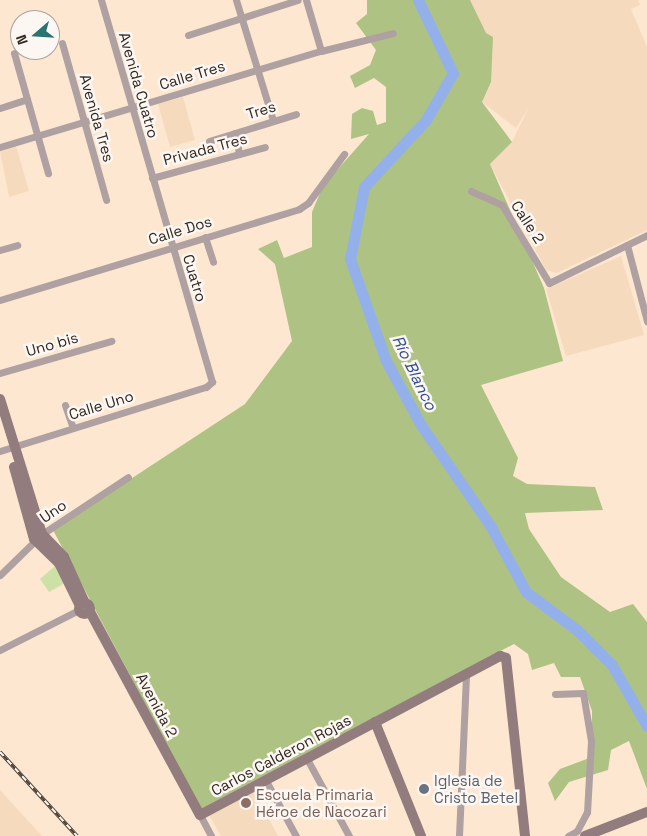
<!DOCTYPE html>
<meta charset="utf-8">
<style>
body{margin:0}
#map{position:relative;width:647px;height:836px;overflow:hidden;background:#fde7d0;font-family:"Space Grotesk",sans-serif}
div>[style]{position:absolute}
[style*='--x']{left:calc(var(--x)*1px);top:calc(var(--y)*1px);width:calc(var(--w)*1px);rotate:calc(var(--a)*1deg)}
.built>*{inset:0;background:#f6dabd}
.green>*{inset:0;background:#cde1a6}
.forest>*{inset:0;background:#aec383}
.river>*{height:11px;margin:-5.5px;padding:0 5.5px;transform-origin:5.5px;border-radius:5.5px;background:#94b0ea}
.street>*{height:7px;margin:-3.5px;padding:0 3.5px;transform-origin:3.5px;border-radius:3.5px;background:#afa0a1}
.secondary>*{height:10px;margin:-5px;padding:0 5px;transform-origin:5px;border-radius:5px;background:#927c7d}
.secondary>.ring{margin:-5px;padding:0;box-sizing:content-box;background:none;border:10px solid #927c7d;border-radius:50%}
.rail>*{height:4px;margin-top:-2px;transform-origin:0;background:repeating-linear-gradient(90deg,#fcf7f3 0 5.5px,#4d4238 0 11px);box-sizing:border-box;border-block:1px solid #4d4238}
.dots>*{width:14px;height:14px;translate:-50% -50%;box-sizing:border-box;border:2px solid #fcf7f3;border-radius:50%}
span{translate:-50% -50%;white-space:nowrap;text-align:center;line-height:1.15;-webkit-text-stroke:5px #fcf7f3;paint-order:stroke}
.street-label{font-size:15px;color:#30271f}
.worship-label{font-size:15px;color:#5b616d}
.left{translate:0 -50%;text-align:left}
.education-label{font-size:15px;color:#785e54}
.water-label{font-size:16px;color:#304e94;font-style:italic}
.north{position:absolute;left:10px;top:10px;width:50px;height:50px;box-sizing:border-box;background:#fcf7f3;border:1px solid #aaa49e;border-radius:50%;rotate:251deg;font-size:14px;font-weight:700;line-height:20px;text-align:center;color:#30271f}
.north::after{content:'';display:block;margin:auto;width:18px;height:22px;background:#297371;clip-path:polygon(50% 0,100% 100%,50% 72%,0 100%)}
</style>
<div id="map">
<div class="built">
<div style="clip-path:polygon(438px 0,638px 0,640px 5px,631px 9px,647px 47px,647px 230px,557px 273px,546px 270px,490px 164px,512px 142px,529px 107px,516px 128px,482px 102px,491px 82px,486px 33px,468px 2px)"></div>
<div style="clip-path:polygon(183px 97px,195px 140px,170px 147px,158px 104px)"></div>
<div style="clip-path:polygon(16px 146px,29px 191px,9px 197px,0 151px)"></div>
<div style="clip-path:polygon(621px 256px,644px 335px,566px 356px,546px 289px)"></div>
<div style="clip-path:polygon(0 790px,42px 836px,0 836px)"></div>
<div style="clip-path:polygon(254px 791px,278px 836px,221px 836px,209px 815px)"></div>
</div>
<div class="green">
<div style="clip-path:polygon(55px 566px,65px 583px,49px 592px,40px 579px)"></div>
</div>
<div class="forest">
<div style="clip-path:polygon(367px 0,470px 0,486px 33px,493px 37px,491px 82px,482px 102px,512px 142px,490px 164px,544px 288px,563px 361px,481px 385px,518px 458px,513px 476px,527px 484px,595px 487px,603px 510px,525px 513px,529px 529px,561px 577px,610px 612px,633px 604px,647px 622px,647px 789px,629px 741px,611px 750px,608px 770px,569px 782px,555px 801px,548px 783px,560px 769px,592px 757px,592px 711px,580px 677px,561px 677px,554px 663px,532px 670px,528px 654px,514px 644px,201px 809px,53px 530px,245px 404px,292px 341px,275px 264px,258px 249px,277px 240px,284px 258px,312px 247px,312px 212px,323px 186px,369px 134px,351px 139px,352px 114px,362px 108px,373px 111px,377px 125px,386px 122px,386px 87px,374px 78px,355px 88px,350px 76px,370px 65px,376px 50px,356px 23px,367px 14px)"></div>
</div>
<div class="river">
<div style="--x:418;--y:0;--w:81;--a:64.4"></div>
<div style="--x:453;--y:73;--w:54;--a:119.9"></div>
<div style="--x:426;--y:120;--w:91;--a:132.8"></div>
<div style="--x:364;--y:187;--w:73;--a:101"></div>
<div style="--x:350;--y:259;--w:108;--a:70.6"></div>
<div style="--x:386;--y:361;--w:73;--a:61.3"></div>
<div style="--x:421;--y:425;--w:124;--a:55.5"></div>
<div style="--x:491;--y:527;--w:74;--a:61.7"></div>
<div style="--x:526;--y:592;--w:64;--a:36.7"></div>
<div style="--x:577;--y:630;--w:49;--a:45"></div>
<div style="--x:612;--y:665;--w:70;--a:60.2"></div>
</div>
<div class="street">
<div style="--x:236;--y:0;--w:126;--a:72.9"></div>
<div style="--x:306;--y:0;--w:53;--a:73.6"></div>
<div style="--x:188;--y:35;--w:115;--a:-17.7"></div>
<div style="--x:62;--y:43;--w:163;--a:74.3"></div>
<div style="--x:14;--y:53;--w:125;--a:74.2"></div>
<div style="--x:0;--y:108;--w:28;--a:-18"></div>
<div style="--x:235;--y:133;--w:21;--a:79"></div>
<div style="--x:209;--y:141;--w:91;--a:-17.2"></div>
<div style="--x:0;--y:147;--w:335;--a:-16.7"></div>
<div style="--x:321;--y:51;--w:74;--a:-14"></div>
<div style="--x:152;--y:178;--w:117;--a:-15.3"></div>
<div style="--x:471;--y:191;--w:34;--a:24"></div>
<div style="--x:502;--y:205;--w:91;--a:58.9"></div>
<div style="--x:549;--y:283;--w:109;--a:-26.1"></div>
<div style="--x:205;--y:237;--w:26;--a:72"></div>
<div style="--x:627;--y:245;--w:79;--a:75.3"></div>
<div style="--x:0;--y:250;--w:18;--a:-16"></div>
<div style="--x:0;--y:300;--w:313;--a:-16.9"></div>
<div style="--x:299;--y:209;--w:11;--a:-34"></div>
<div style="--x:308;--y:203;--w:61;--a:-53.7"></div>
<div style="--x:0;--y:373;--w:116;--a:-16.1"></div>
<div style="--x:65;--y:405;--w:24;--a:71"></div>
<div style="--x:0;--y:451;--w:216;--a:-17.3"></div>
<div style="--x:206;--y:387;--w:8;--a:-40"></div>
<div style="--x:212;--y:382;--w:398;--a:-106.2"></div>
<div style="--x:0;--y:575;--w:59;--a:-44.3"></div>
<div style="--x:42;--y:534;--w:103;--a:-33.5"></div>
<div style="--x:0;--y:650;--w:89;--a:-26.9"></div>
<div style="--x:555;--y:694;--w:28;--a:-2"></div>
<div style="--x:583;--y:693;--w:49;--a:80.5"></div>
<div style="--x:591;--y:741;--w:71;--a:93.2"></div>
<div style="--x:587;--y:812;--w:21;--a:118"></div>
<div style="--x:577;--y:831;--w:10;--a:151"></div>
<div style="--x:307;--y:759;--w:88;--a:61.4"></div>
<div style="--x:266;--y:781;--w:63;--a:61.4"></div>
<div style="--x:200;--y:815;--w:24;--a:62"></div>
<div style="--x:459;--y:836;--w:161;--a:-87.5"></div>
</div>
<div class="secondary">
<div style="--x:0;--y:399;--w:141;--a:72.7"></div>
<div style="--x:42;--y:534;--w:32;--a:46"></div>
<div style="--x:64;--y:557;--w:51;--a:65.5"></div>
<div style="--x:14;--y:467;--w:75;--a:74.5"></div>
<div style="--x:34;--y:539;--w:35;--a:44"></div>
<div style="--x:59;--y:563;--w:46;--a:64"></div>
<div class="ring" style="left:78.5px;top:602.5px;width:1px;height:1px"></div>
<div style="--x:89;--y:610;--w:233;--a:61.6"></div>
<div style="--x:200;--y:815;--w:340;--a:-27.9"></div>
<div style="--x:500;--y:656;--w:6;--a:18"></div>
<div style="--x:506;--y:658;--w:179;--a:83.9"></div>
<div style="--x:375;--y:722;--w:123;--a:68"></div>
<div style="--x:585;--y:836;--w:66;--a:-21.2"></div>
</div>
<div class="rail">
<div style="--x:0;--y:752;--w:114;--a:47.5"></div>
</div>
<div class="dots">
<div style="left:424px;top:789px;background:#6b7280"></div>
<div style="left:246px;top:803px;background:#8d6e63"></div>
</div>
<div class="street-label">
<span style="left:192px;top:75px;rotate:-17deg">Calle Tres</span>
<span style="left:139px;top:85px;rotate:74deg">Avenida Cuatro</span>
<span style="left:261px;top:110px;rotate:-17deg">Tres</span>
<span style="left:97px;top:118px;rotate:74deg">Avenida Tres</span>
<span style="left:205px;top:149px;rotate:-15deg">Privada Tres</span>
<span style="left:528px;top:222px;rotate:57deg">Calle 2</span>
<span style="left:180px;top:230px;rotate:-17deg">Calle Dos</span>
<span style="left:195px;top:278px;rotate:73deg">Cuatro</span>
<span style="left:52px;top:344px;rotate:-16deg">Uno bis</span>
<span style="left:101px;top:405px;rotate:-17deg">Calle Uno</span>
<span style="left:53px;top:511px;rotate:-34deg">Uno</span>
<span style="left:157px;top:705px;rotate:62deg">Avenida 2</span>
<span style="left:281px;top:755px;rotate:-28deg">Carlos Calderon Rojas</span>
</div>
<div class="worship-label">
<span class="left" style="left:434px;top:789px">Iglesia de<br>Cristo Betel</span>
</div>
<div class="education-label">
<span class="left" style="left:256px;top:803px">Escuela Primaria<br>Héroe de Nacozari</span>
</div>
<div class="water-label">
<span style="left:414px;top:373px;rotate:64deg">Río Blanco</span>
</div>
<div class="north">N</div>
</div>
